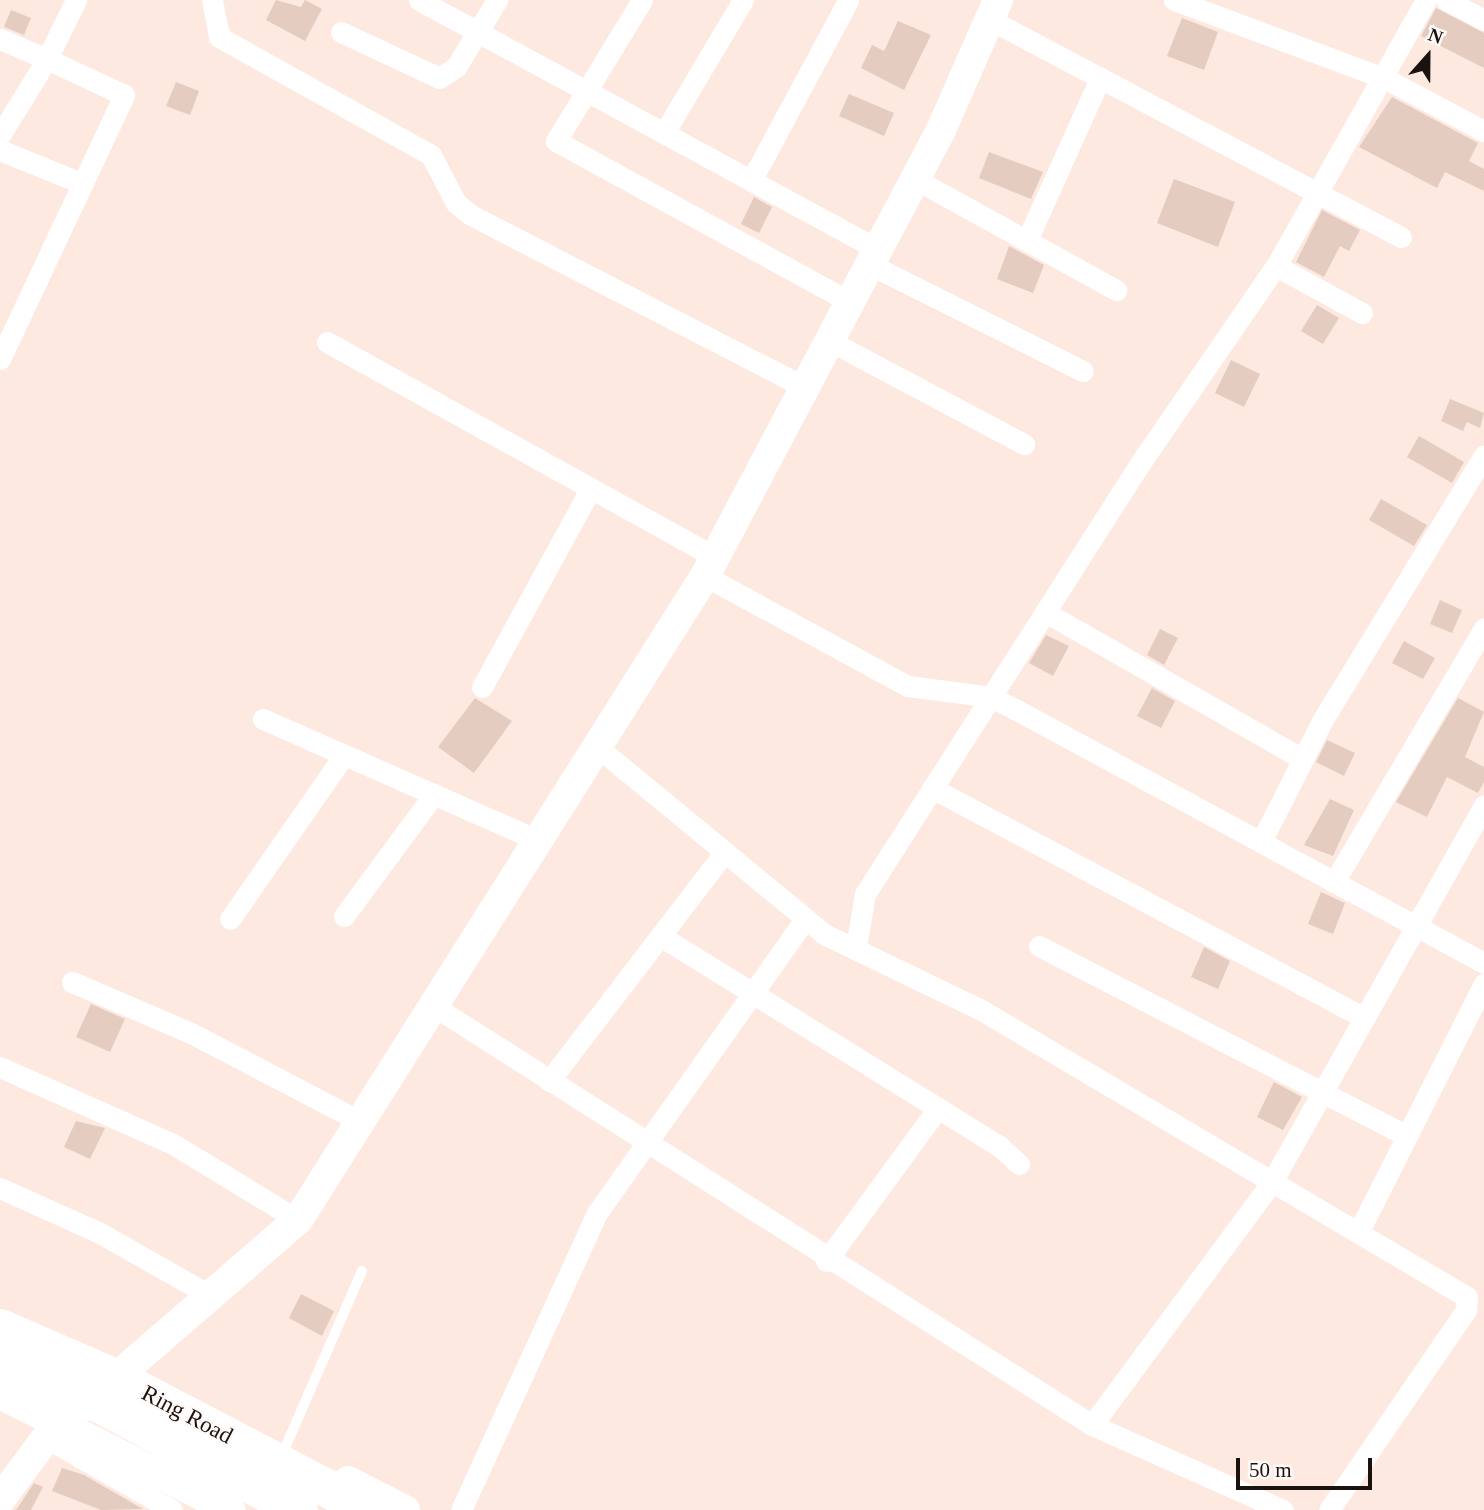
<!DOCTYPE html>
<style>
body{margin:0}
#map{position:relative;width:1484px;height:1510px;overflow:hidden;background:#fde9e0;font-family:Georgia,serif}
div>[style]{position:absolute}
[style*='--x']{left:calc(var(--x)*1px);top:calc(var(--y)*1px);width:calc(var(--w)*1px);rotate:calc(var(--a)*1deg)}
.building>*{inset:0;background:#e4ccc0}
.lane>*{height:10px;margin:-5px;padding:0 5px;transform-origin:5px;border-radius:5px;background:#fff}
.street>*{height:21px;margin:-10.5px;padding:0 10.5px;transform-origin:10.5px;border-radius:10.5px;background:#fff}
.secondary>*{height:30px;margin:-15px;padding:0 15px;transform-origin:15px;border-radius:15px;background:#fff}
.highway>*{height:38px;margin:-19px;padding:0 19px;transform-origin:19px;border-radius:19px;background:#fff}
span{translate:-50% -50%;white-space:nowrap;text-align:center;line-height:1.15;-webkit-text-stroke:5px #fffaf8;paint-order:stroke}
.street-label{font-size:23px;color:#1a120e}
.north{position:absolute;left:1393px;top:21px;width:70px;height:70px;-webkit-text-stroke:5px #fffaf8;paint-order:stroke;rotate:21deg;font-size:19px;font-weight:700;line-height:28px;text-align:center;color:#1a120e}
.north::after{content:'';display:block;margin:auto;width:24px;height:32px;background:#1a120e;clip-path:polygon(50% 0,100% 100%,50% 72%,0 100%)}
.scale{position:absolute;left:1236px;top:1458px;width:136px;height:32px;box-sizing:border-box;border:4px solid #1a120e;border-top:0;padding-left:9px;font-size:21px;line-height:24px;white-space:nowrap;color:#1a120e;-webkit-text-stroke:5px #fffaf8;paint-order:stroke}
</style>
<div id="map">
<div class="building">
<div style="clip-path:polygon(276px 0,301px 7px,305px 0,322px 9px,305px 41px,266px 20px)"></div>
<div style="clip-path:polygon(1436px 8px,1484px 33px,1484px 68px,1421px 36px)"></div>
<div style="clip-path:polygon(11px 10px,31px 18px,24px 35px,4px 27px)"></div>
<div style="clip-path:polygon(1182px 18px,1218px 32px,1204px 70px,1167px 56px)"></div>
<div style="clip-path:polygon(898px 21px,931px 35px,904px 90px,861px 68px,872px 45px,884px 51px)"></div>
<div style="clip-path:polygon(176px 82px,199px 91px,190px 115px,166px 106px)"></div>
<div style="clip-path:polygon(849px 94px,894px 113px,884px 136px,839px 116px)"></div>
<div style="clip-path:polygon(1392px 97px,1478px 143px,1469px 161px,1484px 169px,1484px 191px,1445px 172px,1437px 188px,1359px 147px)"></div>
<div style="clip-path:polygon(989px 152px,1043px 172px,1031px 199px,979px 178px)"></div>
<div style="clip-path:polygon(1174px 179px,1235px 202px,1218px 247px,1157px 223px)"></div>
<div style="clip-path:polygon(754px 197px,772px 207px,759px 233px,741px 224px)"></div>
<div style="clip-path:polygon(1322px 210px,1360px 230px,1349px 251px,1340px 246px,1324px 277px,1296px 262px)"></div>
<div style="clip-path:polygon(1009px 246px,1044px 265px,1033px 293px,997px 279px)"></div>
<div style="clip-path:polygon(1317px 305px,1339px 318px,1323px 344px,1301px 331px)"></div>
<div style="clip-path:polygon(1231px 360px,1260px 374px,1244px 407px,1215px 393px)"></div>
<div style="clip-path:polygon(1450px 399px,1484px 413px,1480px 428px,1467px 422px,1463px 431px,1441px 421px)"></div>
<div style="clip-path:polygon(1419px 436px,1464px 462px,1452px 483px,1407px 457px)"></div>
<div style="clip-path:polygon(1381px 499px,1427px 525px,1414px 546px,1369px 520px)"></div>
<div style="clip-path:polygon(1440px 600px,1462px 610px,1452px 633px,1430px 624px)"></div>
<div style="clip-path:polygon(1160px 629px,1178px 638px,1164px 665px,1147px 655px)"></div>
<div style="clip-path:polygon(1046px 635px,1069px 646px,1053px 676px,1029px 663px)"></div>
<div style="clip-path:polygon(1404px 641px,1435px 658px,1423px 679px,1392px 663px)"></div>
<div style="clip-path:polygon(1152px 688px,1175px 701px,1161px 728px,1137px 716px)"></div>
<div style="clip-path:polygon(475px 698px,512px 721px,474px 773px,438px 747px)"></div>
<div style="clip-path:polygon(1458px 698px,1484px 712px,1465px 757px,1484px 767px,1484px 782px,1478px 793px,1447px 777px,1427px 817px,1396px 802px)"></div>
<div style="clip-path:polygon(1327px 740px,1355px 753px,1344px 776px,1316px 762px)"></div>
<div style="clip-path:polygon(1330px 799px,1354px 810px,1333px 856px,1304px 845px)"></div>
<div style="clip-path:polygon(1321px 892px,1345px 903px,1333px 934px,1308px 924px)"></div>
<div style="clip-path:polygon(1204px 947px,1230px 961px,1218px 989px,1191px 977px)"></div>
<div style="clip-path:polygon(91px 1004px,125px 1019px,110px 1052px,76px 1037px)"></div>
<div style="clip-path:polygon(1274px 1082px,1302px 1097px,1283px 1130px,1257px 1117px)"></div>
<div style="clip-path:polygon(76px 1121px,105px 1128px,90px 1159px,64px 1147px)"></div>
<div style="clip-path:polygon(301px 1294px,334px 1311px,322px 1336px,289px 1318px)"></div>
<div style="clip-path:polygon(62px 1468px,84px 1475px,143px 1509px,101px 1510px,52px 1491px)"></div>
<div style="clip-path:polygon(34px 1483px,43px 1487px,31px 1510px,16px 1510px)"></div>
</div>
<div class="lane">
<div style="--x:285;--y:1448;--w:193;--a:-66.5"></div>
</div>
<div class="street">
<div style="--x:212;--y:0;--w:38;--a:79"></div>
<div style="--x:219;--y:37;--w:243;--a:29.1"></div>
<div style="--x:431;--y:155;--w:54;--a:62.5"></div>
<div style="--x:456;--y:203;--w:19;--a:39"></div>
<div style="--x:471;--y:215;--w:377;--a:27.3"></div>
<div style="--x:419;--y:0;--w:521;--a:28.53"></div>
<div style="--x:642;--y:0;--w:165;--a:121.4"></div>
<div style="--x:556;--y:141;--w:335;--a:28.7"></div>
<div style="--x:1174;--y:0;--w:226;--a:20.4"></div>
<div style="--x:1386;--y:79;--w:111;--a:28"></div>
<div style="--x:1446;--y:0;--w:43;--a:27.8"></div>
<div style="--x:989;--y:19;--w:466;--a:27.9"></div>
<div style="--x:341;--y:32;--w:108;--a:25.1"></div>
<div style="--x:439;--y:78;--w:20;--a:-33"></div>
<div style="--x:456;--y:67;--w:79;--a:-58.5"></div>
<div style="--x:0;--y:39;--w:51;--a:23.1"></div>
<div style="--x:47;--y:59;--w:89;--a:121.7"></div>
<div style="--x:664;--y:133;--w:155;--a:-59.3"></div>
<div style="--x:0;--y:150;--w:87;--a:22.2"></div>
<div style="--x:915;--y:179;--w:230;--a:28.9"></div>
<div style="--x:751;--y:181;--w:204;--a:-61.7"></div>
<div style="--x:1027;--y:240;--w:178;--a:-65.7"></div>
<div style="--x:869;--y:264;--w:239;--a:26.6"></div>
<div style="--x:1276;--y:266;--w:98;--a:28.7"></div>
<div style="--x:830;--y:341;--w:220;--a:28"></div>
<div style="--x:327;--y:342;--w:444;--a:29"></div>
<div style="--x:0;--y:359;--w:292;--a:-64.8"></div>
<div style="--x:124;--y:95;--w:85;--a:-154.9"></div>
<div style="--x:47;--y:59;--w:66;--a:-63.8"></div>
<div style="--x:705;--y:576;--w:231;--a:28.5"></div>
<div style="--x:908;--y:686;--w:84;--a:7.5"></div>
<div style="--x:991;--y:697;--w:27;--a:27"></div>
<div style="--x:1015;--y:709;--w:533;--a:28.44"></div>
<div style="--x:1045;--y:612;--w:297;--a:29.7"></div>
<div style="--x:482;--y:687;--w:227;--a:-61.3"></div>
<div style="--x:263;--y:719;--w:297;--a:23.8"></div>
<div style="--x:595;--y:745;--w:297;--a:39.5"></div>
<div style="--x:824;--y:934;--w:177;--a:25.8"></div>
<div style="--x:983;--y:1011;--w:562;--a:30.58"></div>
<div style="--x:1467;--y:1297;--w:13;--a:94"></div>
<div style="--x:1466;--y:1310;--w:242;--a:124.4"></div>
<div style="--x:932;--y:788;--w:490;--a:28"></div>
<div style="--x:1261;--y:842;--w:136;--a:-63.2"></div>
<div style="--x:1322;--y:721;--w:311;--a:-58.6"></div>
<div style="--x:1334;--y:882;--w:295;--a:-59.4"></div>
<div style="--x:344;--y:916;--w:152;--a:-53.6"></div>
<div style="--x:230;--y:919;--w:200;--a:-55.2"></div>
<div style="--x:662;--y:937;--w:397;--a:31.8"></div>
<div style="--x:999;--y:1146;--w:27;--a:42"></div>
<div style="--x:1039;--y:946;--w:414;--a:27.3"></div>
<div style="--x:856;--y:947;--w:54;--a:-80.4"></div>
<div style="--x:865;--y:894;--w:509;--a:-57.43"></div>
<div style="--x:1139;--y:465;--w:242;--a:-55.5"></div>
<div style="--x:1276;--y:266;--w:305;--a:-60.6"></div>
<div style="--x:72;--y:982;--w:129;--a:23.2"></div>
<div style="--x:191;--y:1033;--w:190;--a:27.6"></div>
<div style="--x:432;--y:1005;--w:782;--a:32.47"></div>
<div style="--x:1092;--y:1425;--w:209;--a:24"></div>
<div style="--x:0;--y:1067;--w:189;--a:24"></div>
<div style="--x:173;--y:1144;--w:146;--a:31.3"></div>
<div style="--x:549;--y:1081;--w:287;--a:-52.5"></div>
<div style="--x:0;--y:1188;--w:110;--a:24.2"></div>
<div style="--x:100;--y:1233;--w:125;--a:29.6"></div>
<div style="--x:1360;--y:1229;--w:275;--a:-63.2"></div>
<div style="--x:826;--y:1261;--w:190;--a:-53.8"></div>
<div style="--x:1092;--y:1425;--w:305;--a:-53.5"></div>
<div style="--x:1273;--y:1180;--w:430;--a:-60.6"></div>
<div style="--x:46;--y:1438;--w:145;--a:29.7"></div>
<div style="--x:461;--y:1510;--w:327;--a:-65.4"></div>
<div style="--x:597;--y:1213;--w:358;--a:-54.7"></div>
</div>
<div class="secondary">
<div style="--x:0;--y:1394;--w:258;--a:26.7"></div>
<div style="--x:348;--y:1481;--w:64;--a:27"></div>
<div style="--x:0;--y:1500;--w:77;--a:-53.4"></div>
<div style="--x:46;--y:1438;--w:333;--a:-40.9"></div>
<div style="--x:298;--y:1220;--w:762;--a:-57.71"></div>
<div style="--x:705;--y:576;--w:505;--a:-62.11"></div>
<div style="--x:941;--y:130;--w:142;--a:-66.3"></div>
</div>
<div class="highway">
<div style="--x:0;--y:1328;--w:129;--a:23.4"></div>
<div style="--x:118;--y:1379;--w:283;--a:27.6"></div>
<div style="--x:0;--y:1360;--w:103;--a:23.6"></div>
<div style="--x:94;--y:1401;--w:232;--a:28"></div>
</div>
<div class="street-label">
<span style="left:187px;top:1415px;rotate:28deg">Ring Road</span>
</div>
<div class="north">N</div>
<div class="scale">50 m</div>
</div>
